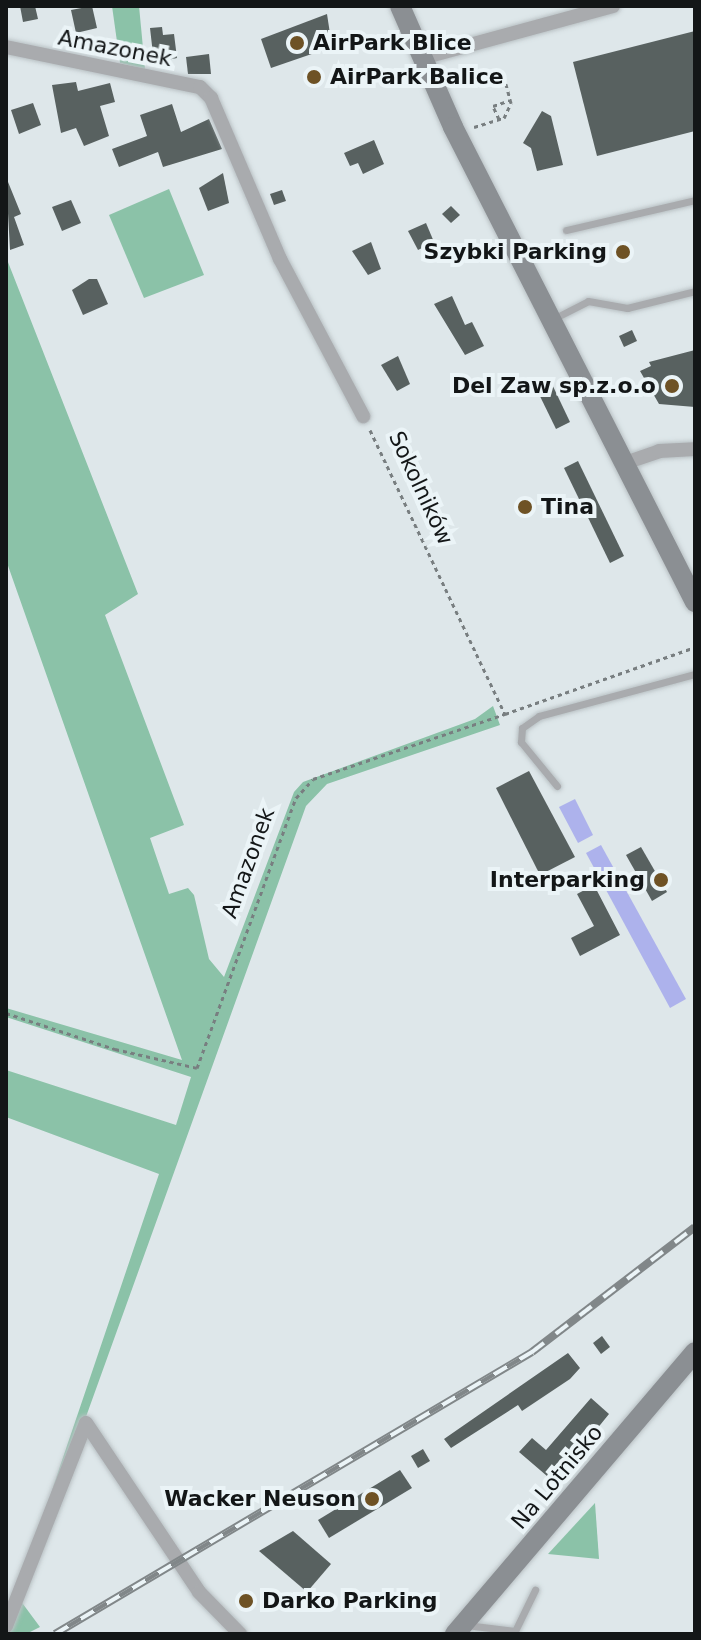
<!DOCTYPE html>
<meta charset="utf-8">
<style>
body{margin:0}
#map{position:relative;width:701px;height:1640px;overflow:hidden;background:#dee7ea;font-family:"DejaVu Sans",sans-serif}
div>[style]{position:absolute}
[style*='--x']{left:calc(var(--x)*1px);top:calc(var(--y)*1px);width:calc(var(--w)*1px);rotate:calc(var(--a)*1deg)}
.green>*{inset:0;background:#8bc2a8}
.water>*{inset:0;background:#adb2ec}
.building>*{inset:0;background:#586160}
.path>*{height:3px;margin-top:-1.5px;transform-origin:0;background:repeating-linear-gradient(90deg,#787e80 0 4px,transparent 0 8px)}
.roads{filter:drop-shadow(0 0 2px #b9c1c4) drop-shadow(0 0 2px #b9c1c4)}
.lane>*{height:7px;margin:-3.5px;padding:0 3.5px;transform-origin:3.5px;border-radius:3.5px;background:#a9abae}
.street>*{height:14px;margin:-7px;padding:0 7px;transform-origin:7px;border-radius:7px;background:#a9abae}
.secondary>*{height:20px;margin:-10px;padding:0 10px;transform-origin:10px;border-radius:10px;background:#8b8f93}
.rail>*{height:8px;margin-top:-4px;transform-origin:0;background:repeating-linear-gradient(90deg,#ebf4f7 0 15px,#818789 0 30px);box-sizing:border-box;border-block:2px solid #818789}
.dots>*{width:22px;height:22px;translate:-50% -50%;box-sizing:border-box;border:4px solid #ebf4f7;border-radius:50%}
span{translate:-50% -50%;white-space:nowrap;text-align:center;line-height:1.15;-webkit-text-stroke:8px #ebf4f7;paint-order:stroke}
.poi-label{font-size:22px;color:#131617;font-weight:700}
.left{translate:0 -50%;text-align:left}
.right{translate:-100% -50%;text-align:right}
.street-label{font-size:22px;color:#131617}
.frame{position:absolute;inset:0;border:8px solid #131617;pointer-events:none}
</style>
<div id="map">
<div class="green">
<div style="clip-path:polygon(112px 6px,139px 6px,145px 69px,120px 63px)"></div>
<div style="clip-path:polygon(169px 189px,204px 275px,144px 298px,109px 215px)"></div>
<div style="clip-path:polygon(6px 257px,138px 594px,105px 615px,184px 825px,150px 838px,169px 894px,188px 888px,194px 895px,209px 959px,224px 977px,294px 792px,303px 782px,475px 719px,493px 706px,500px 725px,327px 784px,306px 806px,20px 1600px,40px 1627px,26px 1634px,6px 1634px,6px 1626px,159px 1174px,6px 1117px,6px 1070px,176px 1125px,191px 1077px,6px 1017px,6px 1008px,182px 1060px,6px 560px)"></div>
<div style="clip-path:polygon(595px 1503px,599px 1559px,548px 1554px)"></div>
</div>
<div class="water">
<div style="clip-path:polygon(575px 799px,593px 835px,578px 843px,559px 807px)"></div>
<div style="clip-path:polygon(601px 845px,686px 999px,670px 1008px,586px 853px)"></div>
</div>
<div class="building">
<div style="clip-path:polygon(20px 6px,35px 6px,38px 19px,23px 22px)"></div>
<div style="clip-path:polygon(92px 6px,97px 28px,76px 33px,71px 10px)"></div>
<div style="clip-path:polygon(327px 14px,332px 47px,271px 68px,261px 39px)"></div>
<div style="clip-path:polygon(162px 27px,163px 35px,174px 34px,177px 58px,154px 63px,150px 28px)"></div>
<div style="clip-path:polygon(695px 31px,695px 131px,597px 156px,573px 62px)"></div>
<div style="clip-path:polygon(209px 54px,211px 74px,188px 74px,186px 57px)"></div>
<div style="clip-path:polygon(76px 82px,78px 91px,110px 83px,115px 102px,100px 106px,109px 136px,84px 146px,76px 128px,61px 133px,52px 85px)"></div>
<div style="clip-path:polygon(33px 103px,41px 125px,19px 134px,11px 110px)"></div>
<div style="clip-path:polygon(172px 104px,181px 132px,209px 119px,222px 149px,163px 167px,158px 152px,119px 167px,112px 149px,147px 136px,140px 115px)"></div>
<div style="clip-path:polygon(542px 111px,551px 116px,563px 165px,537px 171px,531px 148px,523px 143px)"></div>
<div style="clip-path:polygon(374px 140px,384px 164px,363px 174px,358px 163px,350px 166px,344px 153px)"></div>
<div style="clip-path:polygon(223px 173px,229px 203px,208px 211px,199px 188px)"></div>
<div style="clip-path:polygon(6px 177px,21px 214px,14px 217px,24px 245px,10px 250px)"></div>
<div style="clip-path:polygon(282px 190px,286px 201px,274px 205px,270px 194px)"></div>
<div style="clip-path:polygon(71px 200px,81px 223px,62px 231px,52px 207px)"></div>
<div style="clip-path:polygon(451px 206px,460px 215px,451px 223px,442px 214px)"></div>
<div style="clip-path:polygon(426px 223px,434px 242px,418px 250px,408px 231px)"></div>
<div style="clip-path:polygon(371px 242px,381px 269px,368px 275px,352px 251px)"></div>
<div style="clip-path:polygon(89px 279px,97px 279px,108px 304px,83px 315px,72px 290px)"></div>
<div style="clip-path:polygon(452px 296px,465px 325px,472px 322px,484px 346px,465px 355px,434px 304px)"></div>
<div style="clip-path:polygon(632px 330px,637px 341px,624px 347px,619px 336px)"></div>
<div style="clip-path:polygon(695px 350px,695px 407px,659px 404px,640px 371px,651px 366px,649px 362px)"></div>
<div style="clip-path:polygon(398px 356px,410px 384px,397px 391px,381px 365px)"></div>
<div style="clip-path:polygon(550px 380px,570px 422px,556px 429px,535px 386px)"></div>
<div style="clip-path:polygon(405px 437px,417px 461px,405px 467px,392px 442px)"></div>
<div style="clip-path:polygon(578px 461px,624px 556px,610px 563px,564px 468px)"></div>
<div style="clip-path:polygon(529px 771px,575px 857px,540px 875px,496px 788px)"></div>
<div style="clip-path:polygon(641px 847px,667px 892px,652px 901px,626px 855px)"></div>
<div style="clip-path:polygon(594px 885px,620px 935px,580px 956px,571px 938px,594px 926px,577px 894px)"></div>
<div style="clip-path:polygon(602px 1336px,610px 1347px,601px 1354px,593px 1343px)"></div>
<div style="clip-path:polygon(568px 1353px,580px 1368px,570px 1379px,522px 1411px,518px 1405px,451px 1448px,444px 1439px)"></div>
<div style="clip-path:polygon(591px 1398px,609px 1414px,554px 1482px,519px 1452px,532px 1438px,546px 1450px)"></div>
<div style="clip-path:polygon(423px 1449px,430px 1461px,418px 1468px,411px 1456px)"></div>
<div style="clip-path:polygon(400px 1470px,412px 1488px,329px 1538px,318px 1520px)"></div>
<div style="clip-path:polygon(293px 1531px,331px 1564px,307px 1592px,259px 1551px)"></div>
</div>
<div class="path">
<div style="--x:499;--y:119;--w:14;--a:-115"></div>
<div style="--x:493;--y:106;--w:18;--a:-19"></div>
<div style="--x:474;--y:127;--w:31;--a:-17"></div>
<div style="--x:504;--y:118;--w:17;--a:-65"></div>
<div style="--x:511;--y:103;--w:20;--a:-105"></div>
<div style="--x:370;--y:430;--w:314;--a:64.6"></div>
<div style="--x:505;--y:714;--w:201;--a:-19.4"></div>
<div style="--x:6;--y:1013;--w:115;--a:18.3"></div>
<div style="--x:115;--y:1049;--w:84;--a:13"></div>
<div style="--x:197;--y:1068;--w:288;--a:-69.9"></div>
<div style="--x:296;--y:798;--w:25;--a:-48"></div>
<div style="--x:313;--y:779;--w:203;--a:-18.7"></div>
</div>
<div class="roads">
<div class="lane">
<div style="--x:566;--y:230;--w:132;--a:-13.1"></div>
<div style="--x:553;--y:319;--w:39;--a:-27"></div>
<div style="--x:588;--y:301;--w:40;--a:10"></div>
<div style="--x:627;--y:308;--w:70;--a:-14"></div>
<div style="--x:557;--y:786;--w:57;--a:-129.3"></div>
<div style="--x:521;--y:742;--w:14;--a:-86"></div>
<div style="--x:522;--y:728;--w:21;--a:-35"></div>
<div style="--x:539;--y:716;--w:162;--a:-15.1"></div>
<div style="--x:466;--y:1625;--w:49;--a:7"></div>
<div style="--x:515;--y:1631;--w:46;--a:-64"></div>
</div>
<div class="street">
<div style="--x:6;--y:47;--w:198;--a:11.7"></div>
<div style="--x:200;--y:87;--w:16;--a:45"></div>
<div style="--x:211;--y:98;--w:175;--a:66.8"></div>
<div style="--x:280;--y:259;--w:178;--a:62.1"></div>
<div style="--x:422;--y:58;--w:198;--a:-15.2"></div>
<div style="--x:625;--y:463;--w:36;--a:-19"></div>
<div style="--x:659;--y:451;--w:36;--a:-3"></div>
<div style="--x:86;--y:1423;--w:203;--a:56.2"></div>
<div style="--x:199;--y:1592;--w:59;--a:45.7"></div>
<div style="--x:6;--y:1626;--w:218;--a:-68.5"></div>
</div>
<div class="secondary">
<div style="--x:400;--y:6;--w:132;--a:66.3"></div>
<div style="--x:453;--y:127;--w:533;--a:63"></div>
<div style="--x:455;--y:1634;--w:370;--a:-49.6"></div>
</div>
</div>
<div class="rail">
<div style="--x:55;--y:1634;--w:554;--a:-30.59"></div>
<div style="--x:532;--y:1352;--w:205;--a:-37.5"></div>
</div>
<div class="dots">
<div style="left:297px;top:43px;background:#6e5225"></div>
<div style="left:314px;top:77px;background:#6e5225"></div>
<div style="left:623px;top:252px;background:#6e5225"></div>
<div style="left:672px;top:386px;background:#6e5225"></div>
<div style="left:525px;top:507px;background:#6e5225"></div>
<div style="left:661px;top:880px;background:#6e5225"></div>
<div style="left:372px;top:1499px;background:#6e5225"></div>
<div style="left:246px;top:1601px;background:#6e5225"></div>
</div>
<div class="poi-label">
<span class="left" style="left:313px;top:43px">AirPark Blice</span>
<span class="left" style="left:330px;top:77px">AirPark Balice</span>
<span class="right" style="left:607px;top:252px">Szybki Parking</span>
<span class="right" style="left:656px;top:386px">Del Zaw sp.z.o.o</span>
<span class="left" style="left:541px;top:507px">Tina</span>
<span class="right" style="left:645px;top:880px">Interparking</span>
<span class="right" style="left:356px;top:1499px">Wacker Neuson</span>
<span class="left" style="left:262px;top:1601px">Darko Parking</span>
</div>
<div class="street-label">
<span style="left:115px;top:48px;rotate:11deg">Amazonek</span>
<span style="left:421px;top:488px;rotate:65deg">Sokolników</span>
<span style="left:248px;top:863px;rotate:-70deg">Amazonek</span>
<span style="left:557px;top:1477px;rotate:-50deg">Na Lotnisko</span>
</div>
<div class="frame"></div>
</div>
